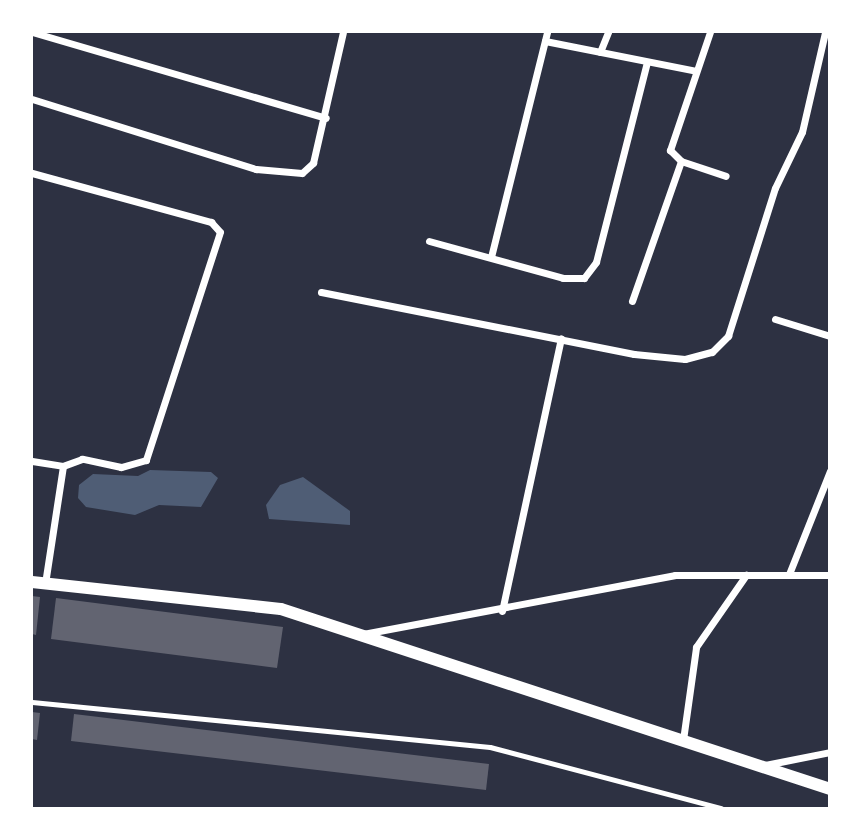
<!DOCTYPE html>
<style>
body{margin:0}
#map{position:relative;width:861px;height:840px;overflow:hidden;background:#2d3142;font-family:"Open Sans",sans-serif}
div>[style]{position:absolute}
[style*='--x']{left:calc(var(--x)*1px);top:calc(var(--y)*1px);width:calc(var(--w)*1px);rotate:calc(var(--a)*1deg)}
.water>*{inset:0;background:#4f5d75}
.building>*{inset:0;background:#626471}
.service>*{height:5px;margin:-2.5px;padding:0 2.5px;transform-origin:2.5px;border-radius:2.5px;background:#fff}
.minor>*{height:7px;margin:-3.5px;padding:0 3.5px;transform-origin:3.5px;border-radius:3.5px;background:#fff}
.tertiary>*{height:12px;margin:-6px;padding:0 6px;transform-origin:6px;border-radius:6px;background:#fff}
span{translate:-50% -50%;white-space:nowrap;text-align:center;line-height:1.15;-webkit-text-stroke:5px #fff;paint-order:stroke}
.frame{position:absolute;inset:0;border:33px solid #fff;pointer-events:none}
</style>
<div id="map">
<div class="water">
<div style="clip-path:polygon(150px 470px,211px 472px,218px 478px,201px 507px,159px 505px,135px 515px,86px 507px,78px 498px,79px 485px,93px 474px,138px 476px)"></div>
<div style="clip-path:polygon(303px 477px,350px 511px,350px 525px,269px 519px,266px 505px,280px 485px)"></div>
</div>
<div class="building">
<div style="clip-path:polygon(32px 596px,40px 597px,36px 635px,32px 634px)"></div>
<div style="clip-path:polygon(56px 598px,283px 627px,277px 668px,51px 639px)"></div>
<div style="clip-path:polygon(32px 712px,40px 713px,37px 740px,32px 739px)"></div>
<div style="clip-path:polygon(74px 714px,489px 764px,486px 790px,71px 741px)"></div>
</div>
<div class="service">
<div style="--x:32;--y:702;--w:460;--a:5.6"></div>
<div style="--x:490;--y:747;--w:239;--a:14.8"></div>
</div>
<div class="minor">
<div style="--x:32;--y:32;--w:306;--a:16.3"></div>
<div style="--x:710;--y:32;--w:125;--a:108.7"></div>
<div style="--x:670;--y:150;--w:16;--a:45"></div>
<div style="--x:681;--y:161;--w:47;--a:18.4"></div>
<div style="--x:545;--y:41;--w:154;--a:11.2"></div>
<div style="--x:600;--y:52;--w:22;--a:-68"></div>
<div style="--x:32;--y:99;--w:235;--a:17.4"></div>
<div style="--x:256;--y:169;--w:46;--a:5"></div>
<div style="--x:302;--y:173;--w:15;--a:-42"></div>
<div style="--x:313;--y:163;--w:134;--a:-77.1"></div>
<div style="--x:32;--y:173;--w:186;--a:15.3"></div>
<div style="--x:211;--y:222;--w:13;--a:48"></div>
<div style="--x:220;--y:232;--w:240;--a:108"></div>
<div style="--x:146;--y:460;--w:26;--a:164"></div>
<div style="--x:121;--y:467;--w:40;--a:-168"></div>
<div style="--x:82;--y:459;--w:20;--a:160"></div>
<div style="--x:63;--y:466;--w:118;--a:98.7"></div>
<div style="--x:429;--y:241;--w:139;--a:15.4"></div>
<div style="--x:563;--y:278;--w:21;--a:0"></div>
<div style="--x:584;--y:278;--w:20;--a:-53"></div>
<div style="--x:596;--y:262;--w:206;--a:-75.7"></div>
<div style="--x:491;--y:257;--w:232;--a:-76"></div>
<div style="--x:321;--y:292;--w:319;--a:11.2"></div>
<div style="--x:634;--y:354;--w:51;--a:5.6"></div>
<div style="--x:685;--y:359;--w:28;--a:-15"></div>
<div style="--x:712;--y:352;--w:23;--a:-45"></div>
<div style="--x:728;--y:336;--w:155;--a:-72.4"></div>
<div style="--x:775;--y:188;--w:62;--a:-64.3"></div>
<div style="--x:802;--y:132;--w:103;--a:-77"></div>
<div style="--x:632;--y:301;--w:148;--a:-70.7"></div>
<div style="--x:775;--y:319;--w:58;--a:17.2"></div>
<div style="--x:32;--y:461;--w:31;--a:9"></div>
<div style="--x:789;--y:574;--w:111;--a:-68.3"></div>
<div style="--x:502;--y:611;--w:279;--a:-77.8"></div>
<div style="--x:363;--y:634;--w:318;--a:-10.7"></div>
<div style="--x:675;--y:575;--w:71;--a:0"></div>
<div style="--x:683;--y:740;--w:94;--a:-82"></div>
<div style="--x:696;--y:647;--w:88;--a:-55.2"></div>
<div style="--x:746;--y:575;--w:84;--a:0"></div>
<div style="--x:765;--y:765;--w:66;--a:-11.3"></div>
</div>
<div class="tertiary">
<div style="--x:32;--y:582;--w:250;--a:6.2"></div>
<div style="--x:281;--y:609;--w:578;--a:18.15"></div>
</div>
<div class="frame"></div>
</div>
